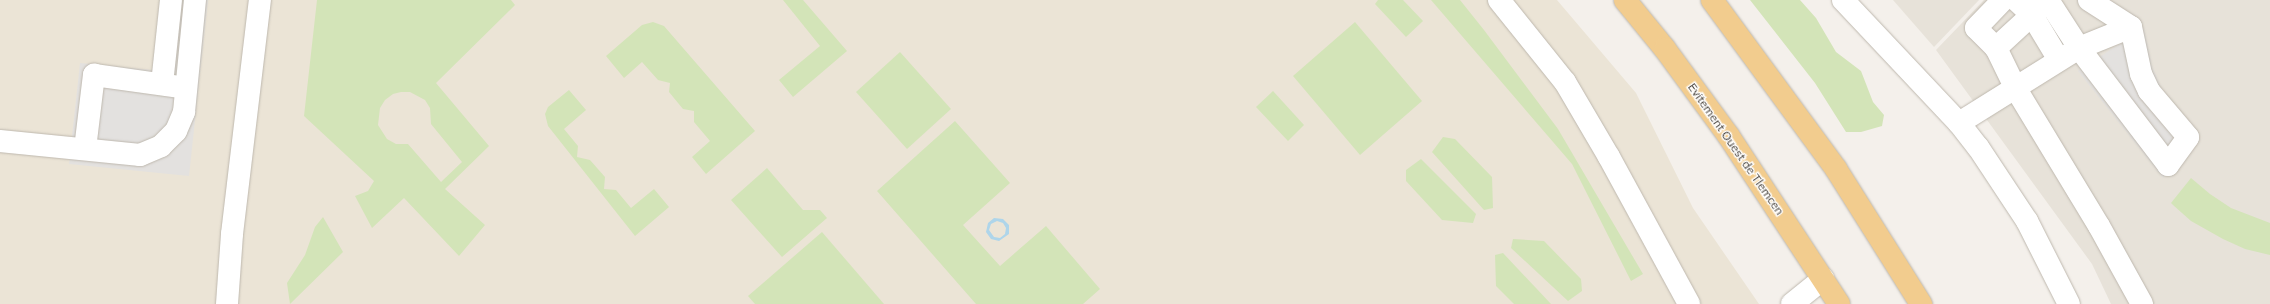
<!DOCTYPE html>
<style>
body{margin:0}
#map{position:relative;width:2270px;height:304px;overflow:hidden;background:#f4f0eb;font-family:Mulish,sans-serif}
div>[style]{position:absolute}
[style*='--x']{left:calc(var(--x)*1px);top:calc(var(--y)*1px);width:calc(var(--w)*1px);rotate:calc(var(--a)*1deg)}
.residential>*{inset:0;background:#e7e2d9}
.education>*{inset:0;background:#ebe4d6}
.green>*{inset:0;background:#d3e4b8}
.parking>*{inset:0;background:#e3e1df}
.water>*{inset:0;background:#aed5ea}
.roads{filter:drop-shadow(0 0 1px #beb8ae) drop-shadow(0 0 1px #beb8ae)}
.minor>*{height:22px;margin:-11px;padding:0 11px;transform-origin:11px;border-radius:11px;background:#fff}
.trunk>*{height:22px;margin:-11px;padding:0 11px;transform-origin:11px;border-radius:11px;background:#f2cc8e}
span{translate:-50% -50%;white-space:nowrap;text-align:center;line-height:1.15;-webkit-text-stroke:3px #fff;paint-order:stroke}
.street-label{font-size:12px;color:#474139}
</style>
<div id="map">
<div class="residential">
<div style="clip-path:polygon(1893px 0,1979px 0,1934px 47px)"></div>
<div style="clip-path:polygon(1984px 0,2270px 0,2270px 304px,2111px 304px,2092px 264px,1936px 50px)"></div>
</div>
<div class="education">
<div style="clip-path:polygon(0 0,1557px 0,1636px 93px,1693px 208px,1759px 304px,0 304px)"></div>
</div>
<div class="green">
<div style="clip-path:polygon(evenodd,317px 0,511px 0,515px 5px,436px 83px,489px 146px,445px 189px,485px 225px,459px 256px,404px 198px,372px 228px,355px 196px,368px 191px,374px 181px,304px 116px,317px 0,401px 92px,410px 92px,425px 100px,430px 108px,431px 124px,462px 162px,441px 182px,408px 144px,396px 144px,387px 139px,378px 125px,380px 108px,385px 100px,393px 94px,401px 92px)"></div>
<div style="clip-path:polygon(783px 0,803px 0,847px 51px,793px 97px,779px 80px,820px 46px)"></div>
<div style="clip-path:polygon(1378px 0,1403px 0,1423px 21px,1406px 37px,1375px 4px)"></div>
<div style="clip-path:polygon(1431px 0,1460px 0,1484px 30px,1558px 129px,1643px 274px,1631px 281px,1572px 164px)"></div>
<div style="clip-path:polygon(1750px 0,1800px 0,1816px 18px,1836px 52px,1861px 71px,1873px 102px,1884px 115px,1882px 126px,1861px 132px,1846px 132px,1815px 83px)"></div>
<div style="clip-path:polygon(653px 22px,664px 26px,755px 131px,706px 174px,692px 157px,710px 141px,694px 122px,694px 111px,683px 109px,669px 92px,670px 83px,658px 80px,642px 62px,624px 78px,606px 56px,642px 25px)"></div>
<div style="clip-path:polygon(1355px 22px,1422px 101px,1360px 155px,1293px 76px)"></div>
<div style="clip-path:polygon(900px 52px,951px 109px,907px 149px,856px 92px)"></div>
<div style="clip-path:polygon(569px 90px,586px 110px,564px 129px,578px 146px,577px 157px,590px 160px,605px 177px,604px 189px,616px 190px,631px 208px,654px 189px,669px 207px,635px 236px,548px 126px,545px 114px,548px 107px)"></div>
<div style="clip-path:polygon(1273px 91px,1304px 125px,1288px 141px,1256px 107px)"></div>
<div style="clip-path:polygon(955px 121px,1010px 183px,963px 225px,1000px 266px,1046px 226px,1100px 289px,1083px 304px,976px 304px,877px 191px)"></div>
<div style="clip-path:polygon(1443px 137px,1455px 139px,1492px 177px,1493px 208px,1484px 210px,1432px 152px)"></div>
<div style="clip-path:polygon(1421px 159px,1476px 214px,1473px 223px,1442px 220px,1406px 181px,1406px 170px)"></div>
<div style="clip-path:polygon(767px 168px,803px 210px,820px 210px,827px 218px,782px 257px,731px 200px)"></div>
<div style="clip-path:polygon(2191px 178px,2210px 194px,2231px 208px,2270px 223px,2270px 255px,2245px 249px,2223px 239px,2191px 221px,2173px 205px,2171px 203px)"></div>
<div style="clip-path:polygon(323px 217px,343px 252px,290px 304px,287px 283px,305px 255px,315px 227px)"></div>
<div style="clip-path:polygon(822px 232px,884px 304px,755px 304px,748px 296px)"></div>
<div style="clip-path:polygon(1513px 239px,1544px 241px,1581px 279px,1582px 291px,1568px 301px,1511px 248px)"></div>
<div style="clip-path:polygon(1503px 253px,1551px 304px,1514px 304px,1496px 286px,1495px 255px)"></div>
</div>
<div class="parking">
<div style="clip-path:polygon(160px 0,208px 0,189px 176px,69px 164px,80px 63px,152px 70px)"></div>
<div style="clip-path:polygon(2144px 28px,2152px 66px,2163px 92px,2199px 136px,2163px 178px,2078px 71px)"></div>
</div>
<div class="water">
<div style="clip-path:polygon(evenodd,994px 218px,1003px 219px,1009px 225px,1009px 234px,999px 241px,991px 239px,986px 232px,988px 223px,994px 218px,997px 221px,1003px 223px,1006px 228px,1005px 234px,1000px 238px,994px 237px,989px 230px,991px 224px,997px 221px)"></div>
</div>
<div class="roads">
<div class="minor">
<div style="--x:1499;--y:0;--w:105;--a:51.2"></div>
<div style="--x:1565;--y:82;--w:87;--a:59.6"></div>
<div style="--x:1609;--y:157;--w:167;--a:61.4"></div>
<div style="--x:1843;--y:0;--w:169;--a:46.7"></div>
<div style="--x:1959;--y:123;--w:31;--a:52"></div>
<div style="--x:1978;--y:147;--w:89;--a:56.5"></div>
<div style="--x:2027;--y:221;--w:93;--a:63.2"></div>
<div style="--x:2016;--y:0;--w:22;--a:43"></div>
<div style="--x:2032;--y:15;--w:52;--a:59"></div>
<div style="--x:2048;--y:0;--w:71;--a:137.3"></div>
<div style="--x:1996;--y:48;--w:46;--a:64"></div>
<div style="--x:2016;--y:89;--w:160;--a:58.8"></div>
<div style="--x:2099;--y:226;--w:89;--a:61.1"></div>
<div style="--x:2048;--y:0;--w:57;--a:57.1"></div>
<div style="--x:2079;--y:48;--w:56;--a:-22"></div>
<div style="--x:1996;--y:48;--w:28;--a:-135"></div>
<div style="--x:1976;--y:28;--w:39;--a:-46"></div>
<div style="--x:162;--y:84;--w:84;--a:-83.9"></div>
<div style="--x:1959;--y:123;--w:142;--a:-32"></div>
<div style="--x:2079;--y:48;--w:147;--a:52.7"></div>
<div style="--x:2168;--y:165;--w:34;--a:-54"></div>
<div style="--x:2188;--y:137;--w:60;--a:-130.3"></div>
<div style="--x:2149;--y:91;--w:19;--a:-115"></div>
<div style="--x:2141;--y:74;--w:48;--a:-102"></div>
<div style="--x:2131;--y:27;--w:50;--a:-147.3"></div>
<div style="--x:0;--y:141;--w:141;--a:5.7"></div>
<div style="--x:140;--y:155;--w:23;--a:-23"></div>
<div style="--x:161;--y:146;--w:21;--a:-45"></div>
<div style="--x:176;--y:131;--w:21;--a:-67"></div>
<div style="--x:184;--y:112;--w:113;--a:-84.4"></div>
<div style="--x:85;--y:149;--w:75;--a:-83.1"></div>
<div style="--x:94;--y:75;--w:93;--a:8"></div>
<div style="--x:227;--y:304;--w:70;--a:-85.9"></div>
<div style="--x:232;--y:234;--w:236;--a:-83.2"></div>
<div style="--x:1792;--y:304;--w:40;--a:-39"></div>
</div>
<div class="trunk">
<div style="--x:1625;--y:0;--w:63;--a:50.8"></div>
<div style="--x:1665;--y:49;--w:107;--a:53.8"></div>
<div style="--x:1728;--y:135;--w:202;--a:56.7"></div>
<div style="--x:1712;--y:0;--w:210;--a:53.7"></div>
<div style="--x:1836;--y:169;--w:160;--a:57.8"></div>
</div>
</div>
<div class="street-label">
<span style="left:1736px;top:149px;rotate:55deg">Evitement Ouest de Tlemcen</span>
</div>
</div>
